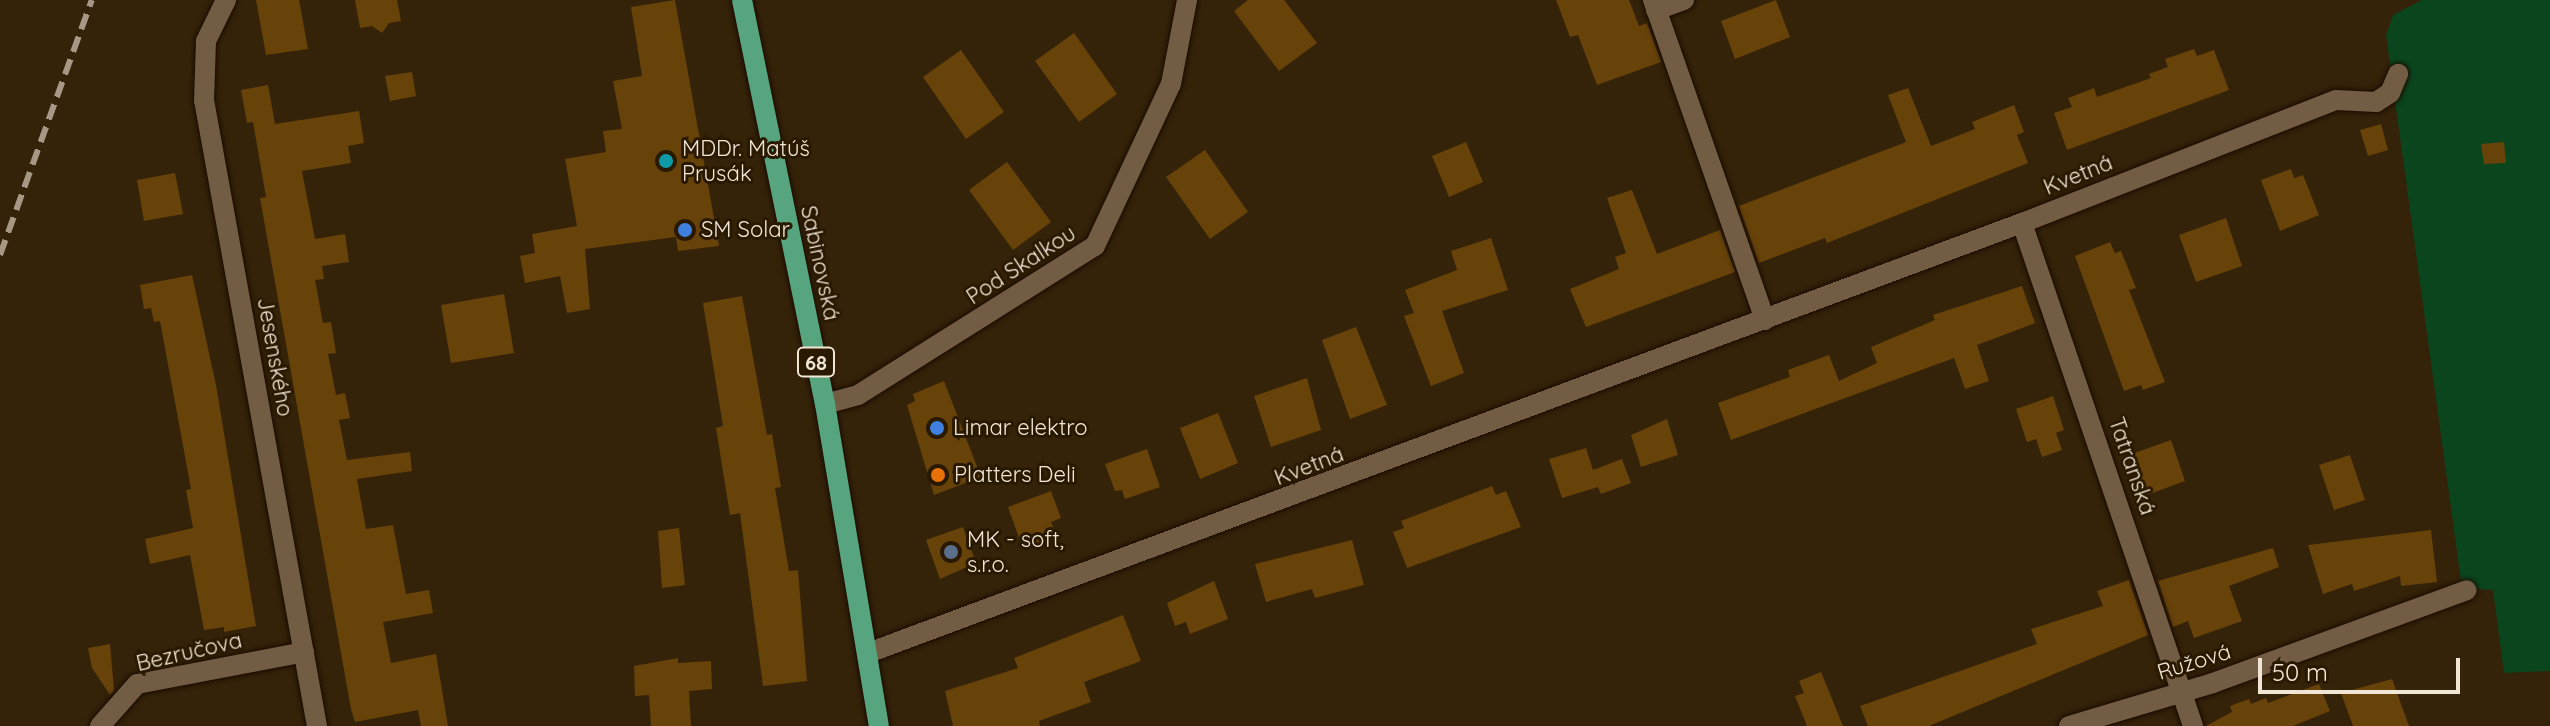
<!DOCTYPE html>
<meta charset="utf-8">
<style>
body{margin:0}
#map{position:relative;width:2550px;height:726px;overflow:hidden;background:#342209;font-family:Quicksand,sans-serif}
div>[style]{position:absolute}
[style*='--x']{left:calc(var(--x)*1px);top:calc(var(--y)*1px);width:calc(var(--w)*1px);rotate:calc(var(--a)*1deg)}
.green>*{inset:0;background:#0a451d}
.building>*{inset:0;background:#67430a}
.roads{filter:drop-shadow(0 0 2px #1b0b00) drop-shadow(0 0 2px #1b0b00)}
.minor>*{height:20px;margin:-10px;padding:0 10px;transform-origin:10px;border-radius:10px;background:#725d44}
.major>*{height:20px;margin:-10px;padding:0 10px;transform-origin:10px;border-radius:10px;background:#56a57e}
.rail>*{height:6px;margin-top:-3px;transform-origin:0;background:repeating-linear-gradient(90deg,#a69885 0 16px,transparent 0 24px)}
.dots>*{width:22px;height:22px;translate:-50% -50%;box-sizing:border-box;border:4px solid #2a1901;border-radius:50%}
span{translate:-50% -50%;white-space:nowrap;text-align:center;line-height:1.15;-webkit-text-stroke:6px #2a1901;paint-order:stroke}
.shield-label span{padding:2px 6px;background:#2a1901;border:2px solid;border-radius:6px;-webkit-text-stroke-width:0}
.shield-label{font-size:20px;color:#f1e5d6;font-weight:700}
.poi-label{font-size:22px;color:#f1e5d6}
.left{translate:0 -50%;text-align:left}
.street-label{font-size:22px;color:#f1e5d6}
.scale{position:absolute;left:2258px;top:658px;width:202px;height:36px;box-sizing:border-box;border:4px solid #f1e5d6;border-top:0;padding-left:10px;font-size:24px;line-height:28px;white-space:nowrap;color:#f1e5d6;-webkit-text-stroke:6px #2a1901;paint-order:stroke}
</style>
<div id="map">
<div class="green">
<div style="clip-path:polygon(2422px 0,2550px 0,2550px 671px,2504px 673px,2493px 590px,2462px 588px,2386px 35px,2393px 15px)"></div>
</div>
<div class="building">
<div style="clip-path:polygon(256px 0,299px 0,308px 49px,266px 55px)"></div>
<div style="clip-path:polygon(355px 0,397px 0,401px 21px,389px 23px,382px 33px,372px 26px,360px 28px)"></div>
<div style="clip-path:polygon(675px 0,719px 246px,678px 251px,676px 237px,585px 249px,590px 309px,567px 313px,560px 276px,525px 283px,520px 256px,535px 253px,532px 234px,577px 226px,565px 159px,606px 152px,603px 131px,622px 129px,613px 81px,642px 76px,631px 7px)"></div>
<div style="clip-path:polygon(1248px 0,1284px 0,1317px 43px,1279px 71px,1234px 11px)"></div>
<div style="clip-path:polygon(1556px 0,1629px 0,1639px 26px,1647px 23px,1661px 62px,1597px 85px,1578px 35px,1570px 37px)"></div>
<div style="clip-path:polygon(1776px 0,1790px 37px,1735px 59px,1721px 21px)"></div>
<div style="clip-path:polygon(1074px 33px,1117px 94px,1079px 122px,1035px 61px)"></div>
<div style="clip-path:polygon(2194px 49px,2197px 56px,2214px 50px,2229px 90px,2067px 150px,2054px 113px,2072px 107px,2068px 98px,2094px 88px,2097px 97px,2151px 78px,2149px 74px,2168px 67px,2165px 59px)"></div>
<div style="clip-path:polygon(961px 50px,1004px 112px,966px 139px,923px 77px)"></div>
<div style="clip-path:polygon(412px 72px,416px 96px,390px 101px,385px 76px)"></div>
<div style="clip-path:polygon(268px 85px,275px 124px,359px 111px,364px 143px,348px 146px,351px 163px,302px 171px,315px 239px,345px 234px,349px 262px,322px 266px,324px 279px,315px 280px,323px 323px,331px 322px,336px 353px,328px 354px,336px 395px,345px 393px,350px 418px,339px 420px,347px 460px,410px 452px,412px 471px,357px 479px,366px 529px,393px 525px,406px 594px,429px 590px,433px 613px,383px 622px,391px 663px,436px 654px,448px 726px,421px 726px,418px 710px,355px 722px,351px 709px,260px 198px,266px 197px,253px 122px,247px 123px,241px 90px)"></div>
<div style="clip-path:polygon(1908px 88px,1931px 146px,1975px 129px,1972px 122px,2014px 105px,2024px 132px,2017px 135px,2028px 163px,1827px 243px,1825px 238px,1759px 263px,1739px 206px,1906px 142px,1888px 95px)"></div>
<div style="clip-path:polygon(2381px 124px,2388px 150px,2368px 156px,2360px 130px)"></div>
<div style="clip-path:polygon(1466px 142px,1483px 182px,1449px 197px,1432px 156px)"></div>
<div style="clip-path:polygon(2504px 142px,2506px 163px,2484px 164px,2481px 144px)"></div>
<div style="clip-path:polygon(1205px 150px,1248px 212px,1210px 239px,1166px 177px)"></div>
<div style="clip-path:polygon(1007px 162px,1051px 222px,1013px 250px,969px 190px)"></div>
<div style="clip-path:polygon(2291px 169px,2294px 178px,2303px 175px,2319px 215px,2280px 231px,2261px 180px)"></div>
<div style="clip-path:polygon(175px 173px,183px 214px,144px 221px,137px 180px)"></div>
<div style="clip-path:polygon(1632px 190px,1657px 254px,1720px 230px,1735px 272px,1586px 327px,1570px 289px,1619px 269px,1615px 257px,1626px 253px,1607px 198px)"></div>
<div style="clip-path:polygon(2226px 218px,2242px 266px,2196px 282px,2179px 235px)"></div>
<div style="clip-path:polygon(1491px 238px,1508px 290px,1442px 311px,1464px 373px,1431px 386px,1404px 316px,1414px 313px,1405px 290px,1457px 270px,1451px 251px)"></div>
<div style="clip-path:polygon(2110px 242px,2115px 253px,2121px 251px,2136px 288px,2129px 290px,2165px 382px,2143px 390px,2141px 385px,2124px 391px,2075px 256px)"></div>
<div style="clip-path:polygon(192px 275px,216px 385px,256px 626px,224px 632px,224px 627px,204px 630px,190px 555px,150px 564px,145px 539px,193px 528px,186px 490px,191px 489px,160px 321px,154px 322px,151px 308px,144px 309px,140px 285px)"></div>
<div style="clip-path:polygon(2022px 286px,2035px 323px,1977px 345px,1989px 381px,1965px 389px,1954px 358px,1731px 440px,1718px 403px,1790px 377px,1788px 370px,1829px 355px,1839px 381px,1877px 363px,1871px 347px,1935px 320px,1933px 315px)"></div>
<div style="clip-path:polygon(504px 294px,514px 353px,451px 363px,441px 305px)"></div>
<div style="clip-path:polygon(742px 296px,767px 435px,772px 434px,781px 487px,775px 488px,789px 571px,798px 570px,807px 681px,763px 686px,740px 513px,730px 515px,716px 428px,723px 426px,703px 303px)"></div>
<div style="clip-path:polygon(1356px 327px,1387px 405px,1350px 419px,1322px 340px)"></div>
<div style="clip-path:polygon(1307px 378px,1321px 430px,1271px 447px,1254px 396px)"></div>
<div style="clip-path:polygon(944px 381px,981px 477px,934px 495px,907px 405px,915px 401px,913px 394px)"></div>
<div style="clip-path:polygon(2053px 396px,2064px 430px,2056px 433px,2062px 450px,2042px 457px,2036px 439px,2027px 442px,2016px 409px)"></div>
<div style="clip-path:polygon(1218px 413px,1238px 463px,1200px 479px,1180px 428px)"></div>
<div style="clip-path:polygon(1667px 419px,1678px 455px,1641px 467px,1631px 435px)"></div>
<div style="clip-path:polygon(2171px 440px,2185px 481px,2144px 496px,2129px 455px)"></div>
<div style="clip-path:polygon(1586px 448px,1593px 470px,1622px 459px,1631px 483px,1601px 494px,1598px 487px,1562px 498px,1549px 459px)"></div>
<div style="clip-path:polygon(1147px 449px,1160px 487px,1125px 499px,1122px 490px,1115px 491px,1105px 464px)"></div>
<div style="clip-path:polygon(2350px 455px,2365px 500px,2334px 510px,2319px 465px)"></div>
<div style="clip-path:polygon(1492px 486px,1496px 495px,1506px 491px,1521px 527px,1407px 568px,1393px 532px,1404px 528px,1401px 521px)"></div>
<div style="clip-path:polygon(1051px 491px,1061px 518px,1051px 522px,1057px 536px,1023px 549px,1008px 507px)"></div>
<div style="clip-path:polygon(963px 527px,976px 563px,940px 579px,926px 540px)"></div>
<div style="clip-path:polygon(679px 528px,685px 585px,662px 588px,658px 531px)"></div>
<div style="clip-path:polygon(2431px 530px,2437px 582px,2401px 586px,2400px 576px,2354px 591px,2352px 584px,2323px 594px,2308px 545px)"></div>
<div style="clip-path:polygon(1352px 540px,1364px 585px,1315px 598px,1312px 589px,1266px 602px,1255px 564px)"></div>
<div style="clip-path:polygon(2273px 548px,2279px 567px,2229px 586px,2242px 621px,2194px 638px,2188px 621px,2173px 627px,2158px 581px)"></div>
<div style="clip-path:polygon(2129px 580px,2148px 635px,1929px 726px,1868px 726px,1860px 706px,2037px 644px,2031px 629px,2103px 606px,2097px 591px)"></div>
<div style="clip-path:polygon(1214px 581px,1228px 619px,1190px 634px,1186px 622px,1175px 626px,1167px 603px)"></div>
<div style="clip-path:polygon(1123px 615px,1141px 661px,1084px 682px,1091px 702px,1039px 721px,1040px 726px,953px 726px,945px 691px,1018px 668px,1014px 658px)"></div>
<div style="clip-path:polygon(110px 644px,114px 690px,110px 695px,92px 668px,88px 648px)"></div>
<div style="clip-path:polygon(678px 658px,678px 663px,711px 661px,712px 689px,689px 691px,691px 726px,651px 726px,649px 695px,635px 696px,634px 666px)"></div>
<div style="clip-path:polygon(1821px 672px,1826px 684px,1843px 726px,1807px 726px,1795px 696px,1804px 693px,1799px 681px)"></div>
<div style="clip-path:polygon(2392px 679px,2409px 726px,2353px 726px,2341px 693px)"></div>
<div style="clip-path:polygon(2319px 684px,2330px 711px,2293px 726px,2206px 726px,2232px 712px,2230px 706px,2249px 699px,2251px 704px,2266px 698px,2268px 703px)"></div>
</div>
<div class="roads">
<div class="minor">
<div style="--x:226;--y:0;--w:46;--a:116"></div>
<div style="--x:206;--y:41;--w:59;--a:91.9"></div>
<div style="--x:204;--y:100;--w:636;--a:79.77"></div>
<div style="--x:1653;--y:0;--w:339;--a:70.7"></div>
<div style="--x:1656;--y:10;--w:30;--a:-20"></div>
<div style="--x:2022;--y:223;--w:531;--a:71.22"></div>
<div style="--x:825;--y:404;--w:34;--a:-15"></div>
<div style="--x:858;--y:395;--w:280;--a:-32.2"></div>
<div style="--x:1095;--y:246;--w:179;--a:-64.9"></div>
<div style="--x:1171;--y:84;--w:86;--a:-79.2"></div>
<div style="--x:868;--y:653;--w:1232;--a:-20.44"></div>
<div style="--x:2022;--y:223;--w:337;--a:-21.4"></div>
<div style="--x:2336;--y:100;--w:40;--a:2.9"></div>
<div style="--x:2376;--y:102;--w:17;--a:-33"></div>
<div style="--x:2390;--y:93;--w:21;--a:-67"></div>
<div style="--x:100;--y:726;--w:56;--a:-48.6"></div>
<div style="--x:137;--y:684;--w:170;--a:-10.8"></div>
<div style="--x:2069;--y:726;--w:150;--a:-16.6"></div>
<div style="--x:2213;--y:683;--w:270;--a:-20.1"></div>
</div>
<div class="major">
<div style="--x:742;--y:0;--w:412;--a:78.4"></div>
<div style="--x:825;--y:404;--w:326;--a:80.5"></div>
</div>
</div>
<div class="rail">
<div style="--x:0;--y:255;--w:271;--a:-70.2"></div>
</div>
<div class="dots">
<div style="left:666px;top:161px;background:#0f9aa8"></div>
<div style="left:685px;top:230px;background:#3f7fe0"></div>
<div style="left:937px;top:428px;background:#3f7fe0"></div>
<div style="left:938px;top:475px;background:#e8710a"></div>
<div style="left:951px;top:552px;background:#5c6f8a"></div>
</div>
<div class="shield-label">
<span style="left:816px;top:362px">68</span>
</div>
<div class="poi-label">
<span class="left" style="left:682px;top:161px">MDDr. Matúš<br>Prusák</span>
<span class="left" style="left:701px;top:230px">SM Solar</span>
<span class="left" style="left:953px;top:428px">Limar elektro</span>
<span class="left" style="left:954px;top:475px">Platters Deli</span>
<span class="left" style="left:967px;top:552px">MK - soft,<br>s.r.o.</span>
</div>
<div class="street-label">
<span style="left:2078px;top:175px;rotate:-22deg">Kvetná</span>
<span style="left:820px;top:263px;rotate:78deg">Sabinovská</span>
<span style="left:1021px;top:265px;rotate:-33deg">Pod Skalkou</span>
<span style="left:275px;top:357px;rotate:80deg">Jesenského</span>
<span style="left:1309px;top:466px;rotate:-21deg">Kvetná</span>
<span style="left:2132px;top:466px;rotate:71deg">Tatranská</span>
<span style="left:189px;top:652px;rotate:-13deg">Bezručova</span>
<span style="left:2194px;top:662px;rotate:-17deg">Ružová</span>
</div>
<div class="scale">50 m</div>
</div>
